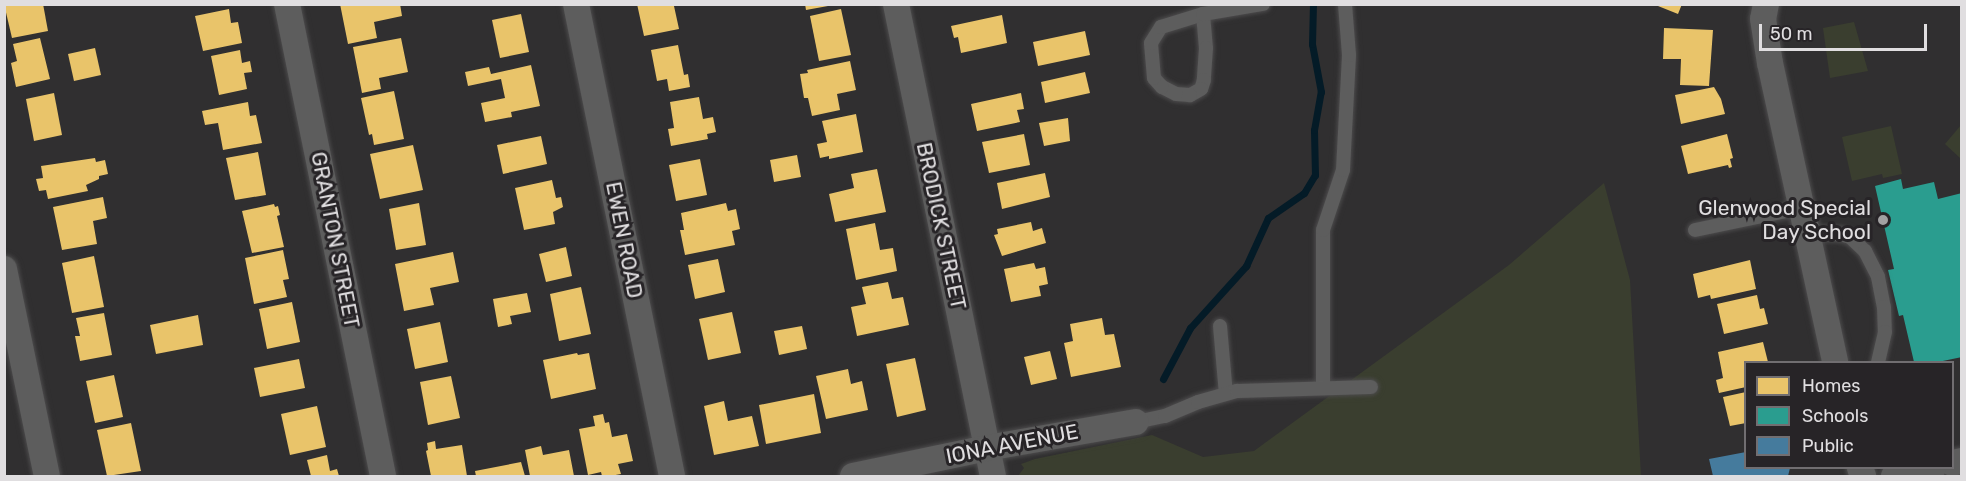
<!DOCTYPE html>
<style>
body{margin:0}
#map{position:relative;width:1966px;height:481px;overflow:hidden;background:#302f30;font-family:Rubik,sans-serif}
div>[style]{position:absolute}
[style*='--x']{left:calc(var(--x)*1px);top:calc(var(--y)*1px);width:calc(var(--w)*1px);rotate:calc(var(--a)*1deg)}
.green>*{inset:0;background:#3a3e2f}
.homes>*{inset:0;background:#e9c46a}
.schools>*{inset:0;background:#2a9d8f}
.public>*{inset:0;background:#457b9d}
.stream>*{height:7px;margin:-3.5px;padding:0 3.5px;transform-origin:3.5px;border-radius:3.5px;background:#041b27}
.roads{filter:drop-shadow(0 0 2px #4c4b4c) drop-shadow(0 0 2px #4c4b4c)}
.lane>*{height:14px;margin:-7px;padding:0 7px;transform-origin:7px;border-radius:7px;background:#5d5d5d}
.street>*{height:26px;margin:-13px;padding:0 13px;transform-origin:13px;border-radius:13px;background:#5d5d5d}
.dots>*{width:16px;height:16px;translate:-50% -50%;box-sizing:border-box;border:3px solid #272427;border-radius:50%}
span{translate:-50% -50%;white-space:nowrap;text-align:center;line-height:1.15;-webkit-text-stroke:6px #272427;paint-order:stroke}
.poi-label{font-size:21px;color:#e0dee0}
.right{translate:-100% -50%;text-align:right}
.street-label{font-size:21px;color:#e0dee0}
.frame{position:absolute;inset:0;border:6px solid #e0dee0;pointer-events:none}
.legend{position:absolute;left:1744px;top:361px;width:210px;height:108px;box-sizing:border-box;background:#272427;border:2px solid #716e71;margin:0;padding:8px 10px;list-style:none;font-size:18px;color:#e0dee0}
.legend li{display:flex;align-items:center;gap:12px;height:30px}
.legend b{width:30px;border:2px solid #716e71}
.scale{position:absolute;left:1759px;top:24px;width:168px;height:27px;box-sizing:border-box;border:3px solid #e0dee0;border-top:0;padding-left:8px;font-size:18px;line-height:21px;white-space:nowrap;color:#e0dee0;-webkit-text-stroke:4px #272427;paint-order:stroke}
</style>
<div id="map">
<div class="green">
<div style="clip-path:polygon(1854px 22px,1868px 71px,1830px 78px,1823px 28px)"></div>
<div style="clip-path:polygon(1961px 125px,1961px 159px,1945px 144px)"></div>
<div style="clip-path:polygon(1891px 126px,1902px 174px,1883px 178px,1882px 174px,1852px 181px,1842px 137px)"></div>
<div style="clip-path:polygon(1604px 183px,1630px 280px,1641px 476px,1018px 476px,1024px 468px,1021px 464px,1035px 459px,1152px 435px,1203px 457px,1254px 451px,1509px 265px)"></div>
</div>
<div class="homes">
<div style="clip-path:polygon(4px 4px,43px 4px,48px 31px,12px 38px)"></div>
<div style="clip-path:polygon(340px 4px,400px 4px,402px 16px,374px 22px,377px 38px,348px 44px)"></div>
<div style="clip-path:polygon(637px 4px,674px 6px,679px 29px,644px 36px)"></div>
<div style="clip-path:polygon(805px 4px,828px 4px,828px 6px,806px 10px)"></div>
<div style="clip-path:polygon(1653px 4px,1682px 4px,1678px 14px)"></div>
<div style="clip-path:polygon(229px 9px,231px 23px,238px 22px,242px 43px,203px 51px,195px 16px)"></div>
<div style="clip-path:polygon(841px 9px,851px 55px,819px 61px,810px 16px)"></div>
<div style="clip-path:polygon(521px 14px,529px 52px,500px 58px,492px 20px)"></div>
<div style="clip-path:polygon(1002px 15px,1007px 43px,961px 53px,958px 37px,954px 38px,951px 26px)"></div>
<div style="clip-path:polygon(1664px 28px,1713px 30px,1709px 86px,1680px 85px,1681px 59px,1663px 59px)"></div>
<div style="clip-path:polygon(1085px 31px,1090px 55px,1038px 66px,1033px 42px)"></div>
<div style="clip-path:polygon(40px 38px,50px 79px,16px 87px,11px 63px,17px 61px,13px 44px)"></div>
<div style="clip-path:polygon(401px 38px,408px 72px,379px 78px,381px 89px,362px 93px,353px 47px)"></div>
<div style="clip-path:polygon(678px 45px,684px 75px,688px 74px,690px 87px,669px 91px,667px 79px,657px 81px,651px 50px)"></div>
<div style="clip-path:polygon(95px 48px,101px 75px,74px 81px,68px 54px)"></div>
<div style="clip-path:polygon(240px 50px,242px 63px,250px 61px,252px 72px,244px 73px,247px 89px,219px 95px,211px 56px)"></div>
<div style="clip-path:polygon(850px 61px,856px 90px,837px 94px,840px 110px,812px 116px,808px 98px,804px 98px,800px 74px,808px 73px,807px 70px)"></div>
<div style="clip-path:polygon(531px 65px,540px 106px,511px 112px,512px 117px,485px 122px,481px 103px,505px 98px,501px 79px,468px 86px,465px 72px,489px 67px,491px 74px)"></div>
<div style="clip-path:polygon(1085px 72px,1090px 93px,1045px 103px,1041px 82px)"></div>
<div style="clip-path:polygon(1714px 87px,1721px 99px,1725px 114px,1681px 124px,1675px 95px)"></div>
<div style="clip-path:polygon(394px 91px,404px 139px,374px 145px,372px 134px,369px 135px,361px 98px)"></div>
<div style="clip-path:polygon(54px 93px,62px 135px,34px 141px,26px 99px)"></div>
<div style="clip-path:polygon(1021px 93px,1024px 109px,1017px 110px,1020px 122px,977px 131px,971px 104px)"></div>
<div style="clip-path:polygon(699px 97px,703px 119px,713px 117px,716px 132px,707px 134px,708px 139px,671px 146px,668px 129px,674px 128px,670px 102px)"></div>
<div style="clip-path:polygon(248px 102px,250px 116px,256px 115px,262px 143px,223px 150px,218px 123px,205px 125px,202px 111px)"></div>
<div style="clip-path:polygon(856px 114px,863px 152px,829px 159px,829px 156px,820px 158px,817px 144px,827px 142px,822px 121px)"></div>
<div style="clip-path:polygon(1068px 118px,1070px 141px,1044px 146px,1039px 123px)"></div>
<div style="clip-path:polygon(1024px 134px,1030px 165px,989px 173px,982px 142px)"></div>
<div style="clip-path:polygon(1727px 134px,1733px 158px,1730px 159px,1732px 167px,1729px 168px,1728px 165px,1688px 174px,1681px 146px)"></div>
<div style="clip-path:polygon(541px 136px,547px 164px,503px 174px,497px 145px)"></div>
<div style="clip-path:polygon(413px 145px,423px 190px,380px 199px,370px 154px)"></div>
<div style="clip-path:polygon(258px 152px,266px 195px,235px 200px,226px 158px)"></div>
<div style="clip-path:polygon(797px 155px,801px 177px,774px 182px,770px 160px)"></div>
<div style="clip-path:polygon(95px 158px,96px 162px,105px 160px,108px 174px,99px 176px,99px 179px,86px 185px,88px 191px,48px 199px,46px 190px,39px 191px,36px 179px,43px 178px,41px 166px)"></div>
<div style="clip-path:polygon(700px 159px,707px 195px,676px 201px,669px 165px)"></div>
<div style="clip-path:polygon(877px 169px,886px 212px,835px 222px,829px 194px,854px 188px,851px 174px)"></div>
<div style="clip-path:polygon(1045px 173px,1050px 197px,1002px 209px,997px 183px)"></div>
<div style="clip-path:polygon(552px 180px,556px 198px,561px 197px,563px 207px,553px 212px,555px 224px,524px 230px,515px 188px)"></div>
<div style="clip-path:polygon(103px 197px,107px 218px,93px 221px,97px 244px,62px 250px,53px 207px)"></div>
<div style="clip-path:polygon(419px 203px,426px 245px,396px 250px,389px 209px)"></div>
<div style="clip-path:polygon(726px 203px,728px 211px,736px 209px,740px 229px,732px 231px,735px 245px,685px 255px,680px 230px,684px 230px,681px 213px)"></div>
<div style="clip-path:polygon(274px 204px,275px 207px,278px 206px,280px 215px,277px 216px,284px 247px,252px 253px,242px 211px)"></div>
<div style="clip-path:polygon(1031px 222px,1033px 231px,1042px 228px,1046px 243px,1002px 256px,994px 235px,998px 234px,997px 229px)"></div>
<div style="clip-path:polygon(875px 223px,880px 250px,893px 248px,897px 271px,856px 280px,846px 229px)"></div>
<div style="clip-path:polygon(566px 247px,572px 276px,546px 282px,539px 254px)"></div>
<div style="clip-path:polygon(283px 250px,289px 279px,283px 280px,287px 297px,254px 304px,245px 258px)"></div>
<div style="clip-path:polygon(453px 252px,459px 282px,430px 288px,434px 305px,404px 311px,395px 264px)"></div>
<div style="clip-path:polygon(94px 256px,104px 307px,72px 313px,62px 263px)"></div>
<div style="clip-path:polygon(718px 259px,725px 292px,695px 299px,688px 265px)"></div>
<div style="clip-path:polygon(1750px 260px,1756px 289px,1711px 299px,1710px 295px,1698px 298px,1693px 274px)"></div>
<div style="clip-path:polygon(1034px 263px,1036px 269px,1045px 267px,1048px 284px,1039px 286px,1041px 296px,1011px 302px,1004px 269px)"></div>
<div style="clip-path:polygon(888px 282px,892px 299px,903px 297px,909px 325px,857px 336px,851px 307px,866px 304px,862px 287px)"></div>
<div style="clip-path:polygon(581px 287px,591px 334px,559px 341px,550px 294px)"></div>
<div style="clip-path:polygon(527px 293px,531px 312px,510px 316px,512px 324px,498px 327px,493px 299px)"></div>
<div style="clip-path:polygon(1757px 295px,1760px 309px,1764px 308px,1768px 324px,1724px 334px,1717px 304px)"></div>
<div style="clip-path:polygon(292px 302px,300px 342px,267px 349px,259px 309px)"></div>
<div style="clip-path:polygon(732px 312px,741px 353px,708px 360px,699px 319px)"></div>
<div style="clip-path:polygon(104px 313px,112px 355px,80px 361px,75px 336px,80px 336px,76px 318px)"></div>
<div style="clip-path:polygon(198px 315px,203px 345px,156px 354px,150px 325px)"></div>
<div style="clip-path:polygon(1102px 318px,1105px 335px,1114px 334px,1121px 367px,1071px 377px,1064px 343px,1073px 341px,1070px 324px)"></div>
<div style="clip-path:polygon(440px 322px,448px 362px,415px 369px,407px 329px)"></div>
<div style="clip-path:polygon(802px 326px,807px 349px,779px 355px,774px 331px)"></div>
<div style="clip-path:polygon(1763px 342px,1768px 362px,1746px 362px,1746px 387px,1719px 393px,1716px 380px,1723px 378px,1718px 352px)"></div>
<div style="clip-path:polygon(1050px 351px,1057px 379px,1031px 385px,1024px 357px)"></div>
<div style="clip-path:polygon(577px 353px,578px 355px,589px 353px,596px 389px,551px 399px,543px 360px)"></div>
<div style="clip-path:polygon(915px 358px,926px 410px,897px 417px,886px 364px)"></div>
<div style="clip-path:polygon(299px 359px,305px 388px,260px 397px,254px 368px)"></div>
<div style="clip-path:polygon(848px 369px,851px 384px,862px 381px,868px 410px,826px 419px,816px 376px)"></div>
<div style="clip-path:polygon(114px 375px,123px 417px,95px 423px,86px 381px)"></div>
<div style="clip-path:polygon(451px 376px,460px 418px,428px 425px,420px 382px)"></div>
<div style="clip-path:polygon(1746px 392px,1746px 423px,1730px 426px,1723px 397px)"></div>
<div style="clip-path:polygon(814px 394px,821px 433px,766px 444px,759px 405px)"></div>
<div style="clip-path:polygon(724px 401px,728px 421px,752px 416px,759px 446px,714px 455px,704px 406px)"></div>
<div style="clip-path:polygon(317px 406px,326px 447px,290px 455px,281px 414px)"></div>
<div style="clip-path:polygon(603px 414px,605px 423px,609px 422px,612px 437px,627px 434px,633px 461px,618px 464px,621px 474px,610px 476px,602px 476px,601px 472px,588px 475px,579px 429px,595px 426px,593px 416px)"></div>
<div style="clip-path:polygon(131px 423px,141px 471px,107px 476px,97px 430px)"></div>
<div style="clip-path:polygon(435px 441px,436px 449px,462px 445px,467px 476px,431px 476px,426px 451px,428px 450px,427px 443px)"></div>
<div style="clip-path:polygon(541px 446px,543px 455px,569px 450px,574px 476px,530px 476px,525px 450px)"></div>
<div style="clip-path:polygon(327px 455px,330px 471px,337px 469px,339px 476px,311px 476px,307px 460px)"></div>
<div style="clip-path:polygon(521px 462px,525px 476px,476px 476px,475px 471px)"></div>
</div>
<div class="schools">
<div style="clip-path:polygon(1901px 179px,1903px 189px,1934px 182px,1938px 199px,1962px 193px,1962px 357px,1938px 362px,1914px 362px,1903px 315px,1899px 316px,1888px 270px,1894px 269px,1875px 186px)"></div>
</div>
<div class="public">
<div style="clip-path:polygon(1746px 452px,1746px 468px,1790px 468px,1788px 476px,1713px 476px,1709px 459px)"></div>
</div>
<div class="stream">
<div style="--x:1163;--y:379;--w:58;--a:-62.1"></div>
<div style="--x:1190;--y:328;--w:84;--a:-47.9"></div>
<div style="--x:1246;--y:266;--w:53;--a:-65.4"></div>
<div style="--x:1268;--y:218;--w:44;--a:-34.8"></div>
<div style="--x:1304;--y:193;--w:21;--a:-59"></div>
<div style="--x:1315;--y:175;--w:45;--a:-91.3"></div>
<div style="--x:1314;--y:130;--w:39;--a:-80"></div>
<div style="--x:1321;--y:92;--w:49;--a:-100.6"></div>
<div style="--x:1312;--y:44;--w:40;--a:-88.6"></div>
</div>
<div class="roads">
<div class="lane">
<div style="--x:1203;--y:14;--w:34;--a:85"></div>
<div style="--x:1206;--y:48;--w:32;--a:94"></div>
<div style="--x:1204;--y:80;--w:9;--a:108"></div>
<div style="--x:1201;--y:89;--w:13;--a:151"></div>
<div style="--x:1190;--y:95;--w:14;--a:-176"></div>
<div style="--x:1176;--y:94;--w:16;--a:-153"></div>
<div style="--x:1162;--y:87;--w:12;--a:-132"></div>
<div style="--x:1154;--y:78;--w:35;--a:-95"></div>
<div style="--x:1151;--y:43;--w:19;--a:-58"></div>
<div style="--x:1161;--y:27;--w:44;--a:-17.2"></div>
<div style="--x:1203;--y:14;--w:61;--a:-9.5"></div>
<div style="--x:1695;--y:230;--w:107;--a:-11.8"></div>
<div style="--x:1805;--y:233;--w:35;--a:2"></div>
<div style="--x:1840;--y:234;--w:10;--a:17"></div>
<div style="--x:1850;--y:237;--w:21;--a:43"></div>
<div style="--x:1865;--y:251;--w:29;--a:63"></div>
<div style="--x:1878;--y:277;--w:31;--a:79"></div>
<div style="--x:1884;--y:307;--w:25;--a:88"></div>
<div style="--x:1885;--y:332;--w:31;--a:103"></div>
<div style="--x:1220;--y:326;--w:68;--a:85"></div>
<div style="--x:1323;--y:388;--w:158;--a:-90"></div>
<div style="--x:1323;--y:230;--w:63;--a:-71.6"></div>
<div style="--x:1343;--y:170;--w:115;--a:-87"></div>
<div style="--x:1349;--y:55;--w:51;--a:-94.5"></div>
<div style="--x:1136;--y:422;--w:30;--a:-12"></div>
<div style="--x:1165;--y:416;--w:36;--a:-23"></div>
<div style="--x:1198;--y:402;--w:41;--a:-15.8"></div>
<div style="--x:1237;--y:391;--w:134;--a:-1.7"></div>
</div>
<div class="street">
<div style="--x:287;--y:4;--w:482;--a:78.5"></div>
<div style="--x:576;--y:4;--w:482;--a:78.5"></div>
<div style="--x:896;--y:4;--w:482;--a:78.4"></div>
<div style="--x:1766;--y:4;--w:15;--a:101"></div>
<div style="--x:1763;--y:19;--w:45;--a:81"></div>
<div style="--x:1770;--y:63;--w:306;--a:77.7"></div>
<div style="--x:4;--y:269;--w:211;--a:78.3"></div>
<div style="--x:1952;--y:463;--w:10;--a:-11"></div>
<div style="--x:1860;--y:468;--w:9;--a:69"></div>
<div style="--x:853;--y:476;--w:137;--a:-11.8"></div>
<div style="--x:987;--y:448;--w:151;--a:-9.9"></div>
<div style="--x:1894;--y:476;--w:40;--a:-12"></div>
</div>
</div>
<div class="dots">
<div style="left:1883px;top:220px;background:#a2a1a2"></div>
</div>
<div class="poi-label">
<span class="right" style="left:1871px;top:220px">Glenwood Special<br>Day School</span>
</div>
<div class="street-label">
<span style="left:941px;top:226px;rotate:78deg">BRODICK STREET</span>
<span style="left:335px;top:240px;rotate:79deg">GRANTON STREET</span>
<span style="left:624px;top:240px;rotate:79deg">EWEN ROAD</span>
<span style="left:1012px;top:444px;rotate:-11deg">IONA AVENUE</span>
</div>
<div class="frame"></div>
<ul class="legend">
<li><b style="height:16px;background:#e9c46a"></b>Homes</li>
<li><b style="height:16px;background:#2a9d8f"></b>Schools</li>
<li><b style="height:16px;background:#457b9d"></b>Public</li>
</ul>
<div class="scale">50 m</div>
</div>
